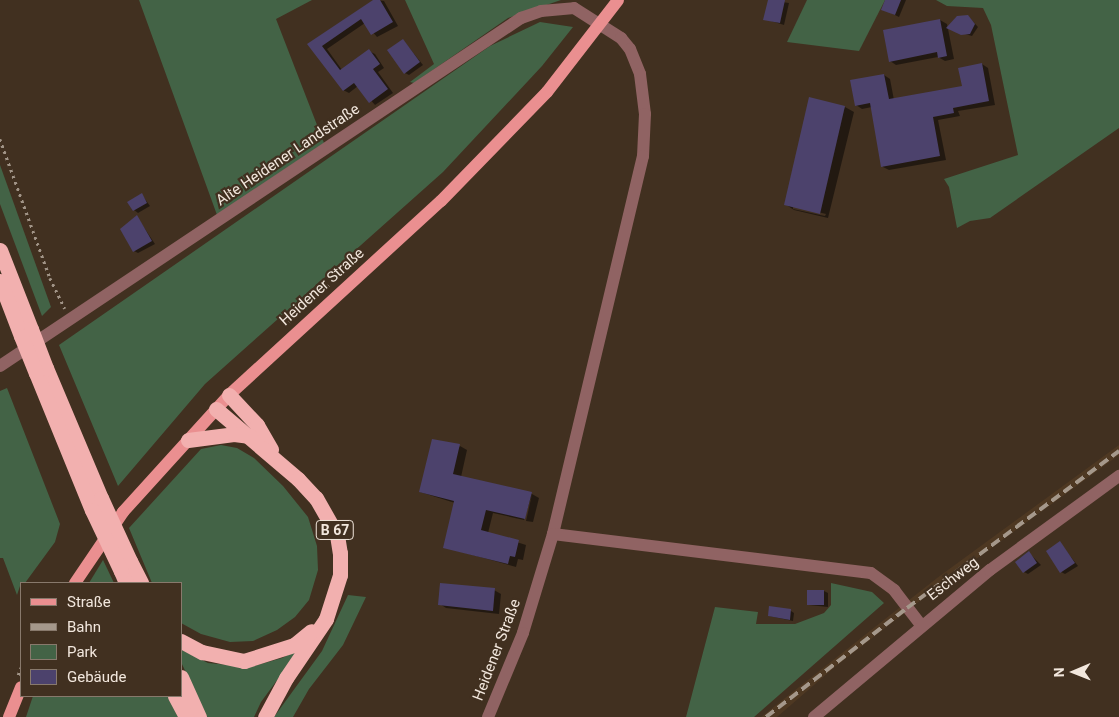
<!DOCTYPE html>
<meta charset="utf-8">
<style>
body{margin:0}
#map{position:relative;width:1119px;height:717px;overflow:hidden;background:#413020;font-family:Roboto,sans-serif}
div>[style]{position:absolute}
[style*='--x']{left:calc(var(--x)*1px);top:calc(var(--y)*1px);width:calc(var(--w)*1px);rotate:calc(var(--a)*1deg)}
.built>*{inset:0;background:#4e3822}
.green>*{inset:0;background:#436346}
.shadow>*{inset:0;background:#0007}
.building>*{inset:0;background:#4c426c}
.path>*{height:2.5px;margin-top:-1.25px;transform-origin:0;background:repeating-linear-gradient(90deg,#a19487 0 2.5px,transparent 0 6.5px)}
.minor>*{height:12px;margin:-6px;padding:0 6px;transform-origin:6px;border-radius:6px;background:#906363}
.major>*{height:12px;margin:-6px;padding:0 6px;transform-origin:6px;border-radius:6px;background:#ea8f90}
.highway>*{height:15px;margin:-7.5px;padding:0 7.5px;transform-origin:7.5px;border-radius:7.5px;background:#f2b0af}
.rail>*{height:4px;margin-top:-2px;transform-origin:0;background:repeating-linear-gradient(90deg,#a5988b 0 10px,transparent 0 15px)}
.highway-bridge>*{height:15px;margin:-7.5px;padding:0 7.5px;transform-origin:7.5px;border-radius:7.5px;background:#f2b0af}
span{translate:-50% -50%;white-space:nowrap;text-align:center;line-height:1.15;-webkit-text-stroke:4.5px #413020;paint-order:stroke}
.shield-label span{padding:1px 4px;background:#413020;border:1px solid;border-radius:4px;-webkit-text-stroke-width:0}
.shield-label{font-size:14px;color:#f2e7dd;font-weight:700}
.street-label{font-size:15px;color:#f2e7dd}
.legend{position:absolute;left:20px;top:582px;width:162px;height:115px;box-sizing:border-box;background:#413020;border:1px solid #88796c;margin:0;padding:6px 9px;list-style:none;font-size:15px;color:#f2e7dd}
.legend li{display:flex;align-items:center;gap:10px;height:25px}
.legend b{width:25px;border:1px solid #88796c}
.north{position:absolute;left:1049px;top:647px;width:50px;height:50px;-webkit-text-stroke:4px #413020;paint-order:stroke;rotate:269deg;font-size:14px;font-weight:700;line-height:20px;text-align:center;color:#f2e7dd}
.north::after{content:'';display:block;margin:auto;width:18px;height:22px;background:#f2e7dd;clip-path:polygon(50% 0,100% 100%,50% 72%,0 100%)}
</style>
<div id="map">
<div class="built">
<div style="clip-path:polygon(1119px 445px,1119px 455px,942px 584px,836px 666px,777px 717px,761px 717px,937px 578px)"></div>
</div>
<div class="green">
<div style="clip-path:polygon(139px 0,312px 0,276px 19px,324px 143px,217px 215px)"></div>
<div style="clip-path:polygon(405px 0,561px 0,508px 18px,414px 83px,410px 82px,434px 64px)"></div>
<div style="clip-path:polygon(807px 0,885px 0,859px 51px,787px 42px)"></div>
<div style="clip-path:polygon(936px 0,1119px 0,1119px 128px,990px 218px,970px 221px,957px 228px,949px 187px,944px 179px,1018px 155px,991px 25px,983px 8px,947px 6px)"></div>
<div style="clip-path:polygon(540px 22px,573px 27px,542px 66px,443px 172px,205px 384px,118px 486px,59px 345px,490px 46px)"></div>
<div style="clip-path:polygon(0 165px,51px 307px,42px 316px,0 204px)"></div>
<div style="clip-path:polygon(7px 388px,60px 524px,55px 542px,25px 583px,21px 583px,17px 595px,3px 558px,0 558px,0 391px)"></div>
<div style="clip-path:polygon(221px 445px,237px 448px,254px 458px,283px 486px,308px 517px,317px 546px,318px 570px,309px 600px,295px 617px,277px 630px,253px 641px,230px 642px,201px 634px,181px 623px,181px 583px,152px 583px,129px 528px,201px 449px)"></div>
<div style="clip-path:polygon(103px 560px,114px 583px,89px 583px)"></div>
<div style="clip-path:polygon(831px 583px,872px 592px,884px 603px,754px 717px,686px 717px,715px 607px,758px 612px,756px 624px,795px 624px,824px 613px,831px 605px)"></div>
<div style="clip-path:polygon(348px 595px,366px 597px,343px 645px,309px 689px,293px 717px,274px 717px,322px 651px)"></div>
<div style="clip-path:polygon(300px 649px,261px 702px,254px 717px,207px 717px,181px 662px,182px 650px,208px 663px,250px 667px,282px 658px)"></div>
<div style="clip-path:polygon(33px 696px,168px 696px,178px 717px,26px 717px)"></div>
</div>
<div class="shadow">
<div style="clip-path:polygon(376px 0,384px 1px,398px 26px,377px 37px,365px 23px,327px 49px,342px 70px,369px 51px,375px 54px,384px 68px,378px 72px,393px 93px,375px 105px,358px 86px,349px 93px,343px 90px,309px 44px)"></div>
<div style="clip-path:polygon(769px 0,789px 3px,784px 25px,765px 19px)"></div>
<div style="clip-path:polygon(886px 0,906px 0,899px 17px,887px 11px)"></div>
<div style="clip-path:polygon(968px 16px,978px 27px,972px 36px,951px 30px)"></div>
<div style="clip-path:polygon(940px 20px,947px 24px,954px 59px,945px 61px,938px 57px,896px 65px,890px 61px,885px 31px)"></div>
<div style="clip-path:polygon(403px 40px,423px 65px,409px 75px,405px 73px)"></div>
<div style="clip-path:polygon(982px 64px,988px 68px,995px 105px,958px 111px,960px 116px,938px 120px,946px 160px,889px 170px,883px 167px,872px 107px,862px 109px,856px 105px,884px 75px,890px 79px,894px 100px,963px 87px)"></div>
<div style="clip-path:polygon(evenodd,845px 107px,854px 112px,828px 218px,794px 210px,785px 204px,845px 107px,793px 206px,826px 214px,825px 216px,793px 209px,793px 206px)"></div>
<div style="clip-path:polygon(142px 195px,150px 206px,138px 213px,134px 210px)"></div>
<div style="clip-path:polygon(137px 217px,155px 244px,138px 253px,134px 251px)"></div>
<div style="clip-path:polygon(460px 446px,467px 450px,461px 477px,532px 494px,524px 520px,493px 513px,488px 533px,526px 545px,523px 560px,518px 559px,516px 567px,444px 547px,455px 503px,420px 492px)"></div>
<div style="clip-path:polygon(532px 494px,539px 498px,533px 522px,526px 521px)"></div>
<div style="clip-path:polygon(1060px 543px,1078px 566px,1065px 574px,1061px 572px)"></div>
<div style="clip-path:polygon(1029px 553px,1041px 565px,1028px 574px,1024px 572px)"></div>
<div style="clip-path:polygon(494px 590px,501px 594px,499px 614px,446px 608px,440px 604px)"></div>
<div style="clip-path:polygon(824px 591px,828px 593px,828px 607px,809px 605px)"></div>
<div style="clip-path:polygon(791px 611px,794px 613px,793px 621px,769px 616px)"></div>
</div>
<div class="building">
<div style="clip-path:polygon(373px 0,380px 0,393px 22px,371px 35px,361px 19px,322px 46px,340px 70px,369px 49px,380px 64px,373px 69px,388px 89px,369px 103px,354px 83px,343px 91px,307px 44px)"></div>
<div style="clip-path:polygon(768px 0,785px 0,780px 23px,763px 20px)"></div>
<div style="clip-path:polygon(885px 0,901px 0,895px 15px,881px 10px)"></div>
<div style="clip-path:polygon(968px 15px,975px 24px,970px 34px,961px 35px,946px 28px,957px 16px)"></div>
<div style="clip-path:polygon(940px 19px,947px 56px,938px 58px,937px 52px,889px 62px,883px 30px)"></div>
<div style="clip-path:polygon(403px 39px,420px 62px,404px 74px,387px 50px)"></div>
<div style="clip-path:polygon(982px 63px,989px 101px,953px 108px,954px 113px,933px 117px,940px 156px,881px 167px,870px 103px,855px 106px,850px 80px,884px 74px,889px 99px,962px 86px,958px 68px)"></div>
<div style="clip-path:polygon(809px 97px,845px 106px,820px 214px,784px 205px)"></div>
<div style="clip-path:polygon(142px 193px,147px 203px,133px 211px,127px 202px)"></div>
<div style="clip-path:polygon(137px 215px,152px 241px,133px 252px,120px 229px)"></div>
<div style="clip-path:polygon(432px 439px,460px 444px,453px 474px,532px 492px,525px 519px,486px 510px,481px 530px,519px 540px,515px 557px,510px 556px,508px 564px,443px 548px,454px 501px,419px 492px)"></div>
<div style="clip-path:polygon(1060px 541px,1075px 563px,1060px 573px,1046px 551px)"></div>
<div style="clip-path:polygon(1029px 551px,1037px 563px,1023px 573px,1015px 562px)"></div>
<div style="clip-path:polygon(440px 583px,495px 588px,493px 611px,438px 605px)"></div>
<div style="clip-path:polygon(807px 590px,824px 590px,824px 605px,807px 605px)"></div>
<div style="clip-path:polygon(769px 606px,791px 609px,790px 620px,768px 616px)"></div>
</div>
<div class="path">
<div style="--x:0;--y:139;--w:148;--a:70.2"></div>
<div style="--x:50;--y:278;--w:34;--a:64"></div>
<div style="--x:289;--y:322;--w:82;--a:-43"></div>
<div style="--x:18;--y:675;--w:9;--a:-69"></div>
</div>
<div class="minor">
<div style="--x:0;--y:366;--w:627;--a:-33.74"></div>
<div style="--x:521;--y:18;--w:21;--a:-19"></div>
<div style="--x:541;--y:11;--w:33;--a:-5"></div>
<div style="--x:574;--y:8;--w:56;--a:32.6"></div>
<div style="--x:621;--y:38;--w:14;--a:51"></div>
<div style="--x:630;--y:49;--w:27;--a:68"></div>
<div style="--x:640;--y:74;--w:40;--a:82.9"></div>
<div style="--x:645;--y:114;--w:42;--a:92.7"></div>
<div style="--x:643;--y:156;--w:389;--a:103.4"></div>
<div style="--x:553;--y:534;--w:103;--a:106.9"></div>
<div style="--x:523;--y:633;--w:91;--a:112.6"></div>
<div style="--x:553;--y:534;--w:320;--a:7"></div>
<div style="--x:871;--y:573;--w:29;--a:36"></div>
<div style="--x:894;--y:590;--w:44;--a:52.4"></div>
<div style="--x:814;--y:717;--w:229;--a:-39.9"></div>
<div style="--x:990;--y:570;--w:160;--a:-36.1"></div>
</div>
<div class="major">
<div style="--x:75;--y:583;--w:86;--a:-55.9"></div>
<div style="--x:123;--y:512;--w:158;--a:-47.8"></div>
<div style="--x:229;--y:395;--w:287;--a:-42.5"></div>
<div style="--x:441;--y:201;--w:152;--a:-45.8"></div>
<div style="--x:547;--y:92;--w:116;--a:-52.3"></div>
<div style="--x:9;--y:717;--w:32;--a:-68"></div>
</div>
<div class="highway">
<div style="--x:0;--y:250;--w:85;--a:68.6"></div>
<div style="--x:0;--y:281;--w:59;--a:69.1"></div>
<div style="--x:46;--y:368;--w:141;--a:67.1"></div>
<div style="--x:36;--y:373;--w:148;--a:67.8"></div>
<div style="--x:229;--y:395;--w:41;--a:47"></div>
<div style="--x:257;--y:425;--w:28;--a:60"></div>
<div style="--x:216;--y:409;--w:108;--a:40.5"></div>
<div style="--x:298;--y:479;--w:26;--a:47"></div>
<div style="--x:316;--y:498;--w:43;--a:60.4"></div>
<div style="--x:337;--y:535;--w:18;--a:81"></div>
<div style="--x:340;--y:553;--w:22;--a:90"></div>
<div style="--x:340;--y:575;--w:46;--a:107.7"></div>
<div style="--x:326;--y:619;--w:71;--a:124.1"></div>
<div style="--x:286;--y:678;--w:44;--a:118.3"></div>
<div style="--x:188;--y:440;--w:46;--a:-7.4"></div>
<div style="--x:234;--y:434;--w:16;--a:7"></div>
<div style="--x:130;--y:561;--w:25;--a:63"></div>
<div style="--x:121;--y:571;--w:13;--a:67"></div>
<div style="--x:181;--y:641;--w:24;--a:28"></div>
<div style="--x:202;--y:652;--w:43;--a:12.1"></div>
<div style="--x:244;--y:661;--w:52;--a:-17.7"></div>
<div style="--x:294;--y:645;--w:22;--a:-39"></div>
<div style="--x:181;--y:677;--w:44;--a:65.8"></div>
<div style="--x:175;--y:696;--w:24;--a:62"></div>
</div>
<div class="rail">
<div style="--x:766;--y:717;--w:178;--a:-37.7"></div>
<div style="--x:907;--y:608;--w:264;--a:-36.5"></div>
</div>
<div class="highway-bridge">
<div style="--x:31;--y:329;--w:42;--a:69"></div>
<div style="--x:21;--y:336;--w:40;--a:68"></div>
<div style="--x:101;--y:498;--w:69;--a:65.3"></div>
<div style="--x:92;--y:510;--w:68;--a:64.6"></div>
</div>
<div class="shield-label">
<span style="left:335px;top:530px">B 67</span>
</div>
<div class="street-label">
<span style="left:288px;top:155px;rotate:-34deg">Alte Heidener Landstraße</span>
<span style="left:322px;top:287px;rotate:-42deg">Heidener Straße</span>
<span style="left:953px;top:579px;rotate:-38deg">Eschweg</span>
<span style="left:497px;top:650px;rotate:-69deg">Heidener Straße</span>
</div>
<ul class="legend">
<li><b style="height:6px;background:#ea8f90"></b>Straße</li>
<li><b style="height:6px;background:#a5988b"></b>Bahn</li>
<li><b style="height:14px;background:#436346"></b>Park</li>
<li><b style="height:14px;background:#4c426c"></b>Gebäude</li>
</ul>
<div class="north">N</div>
</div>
